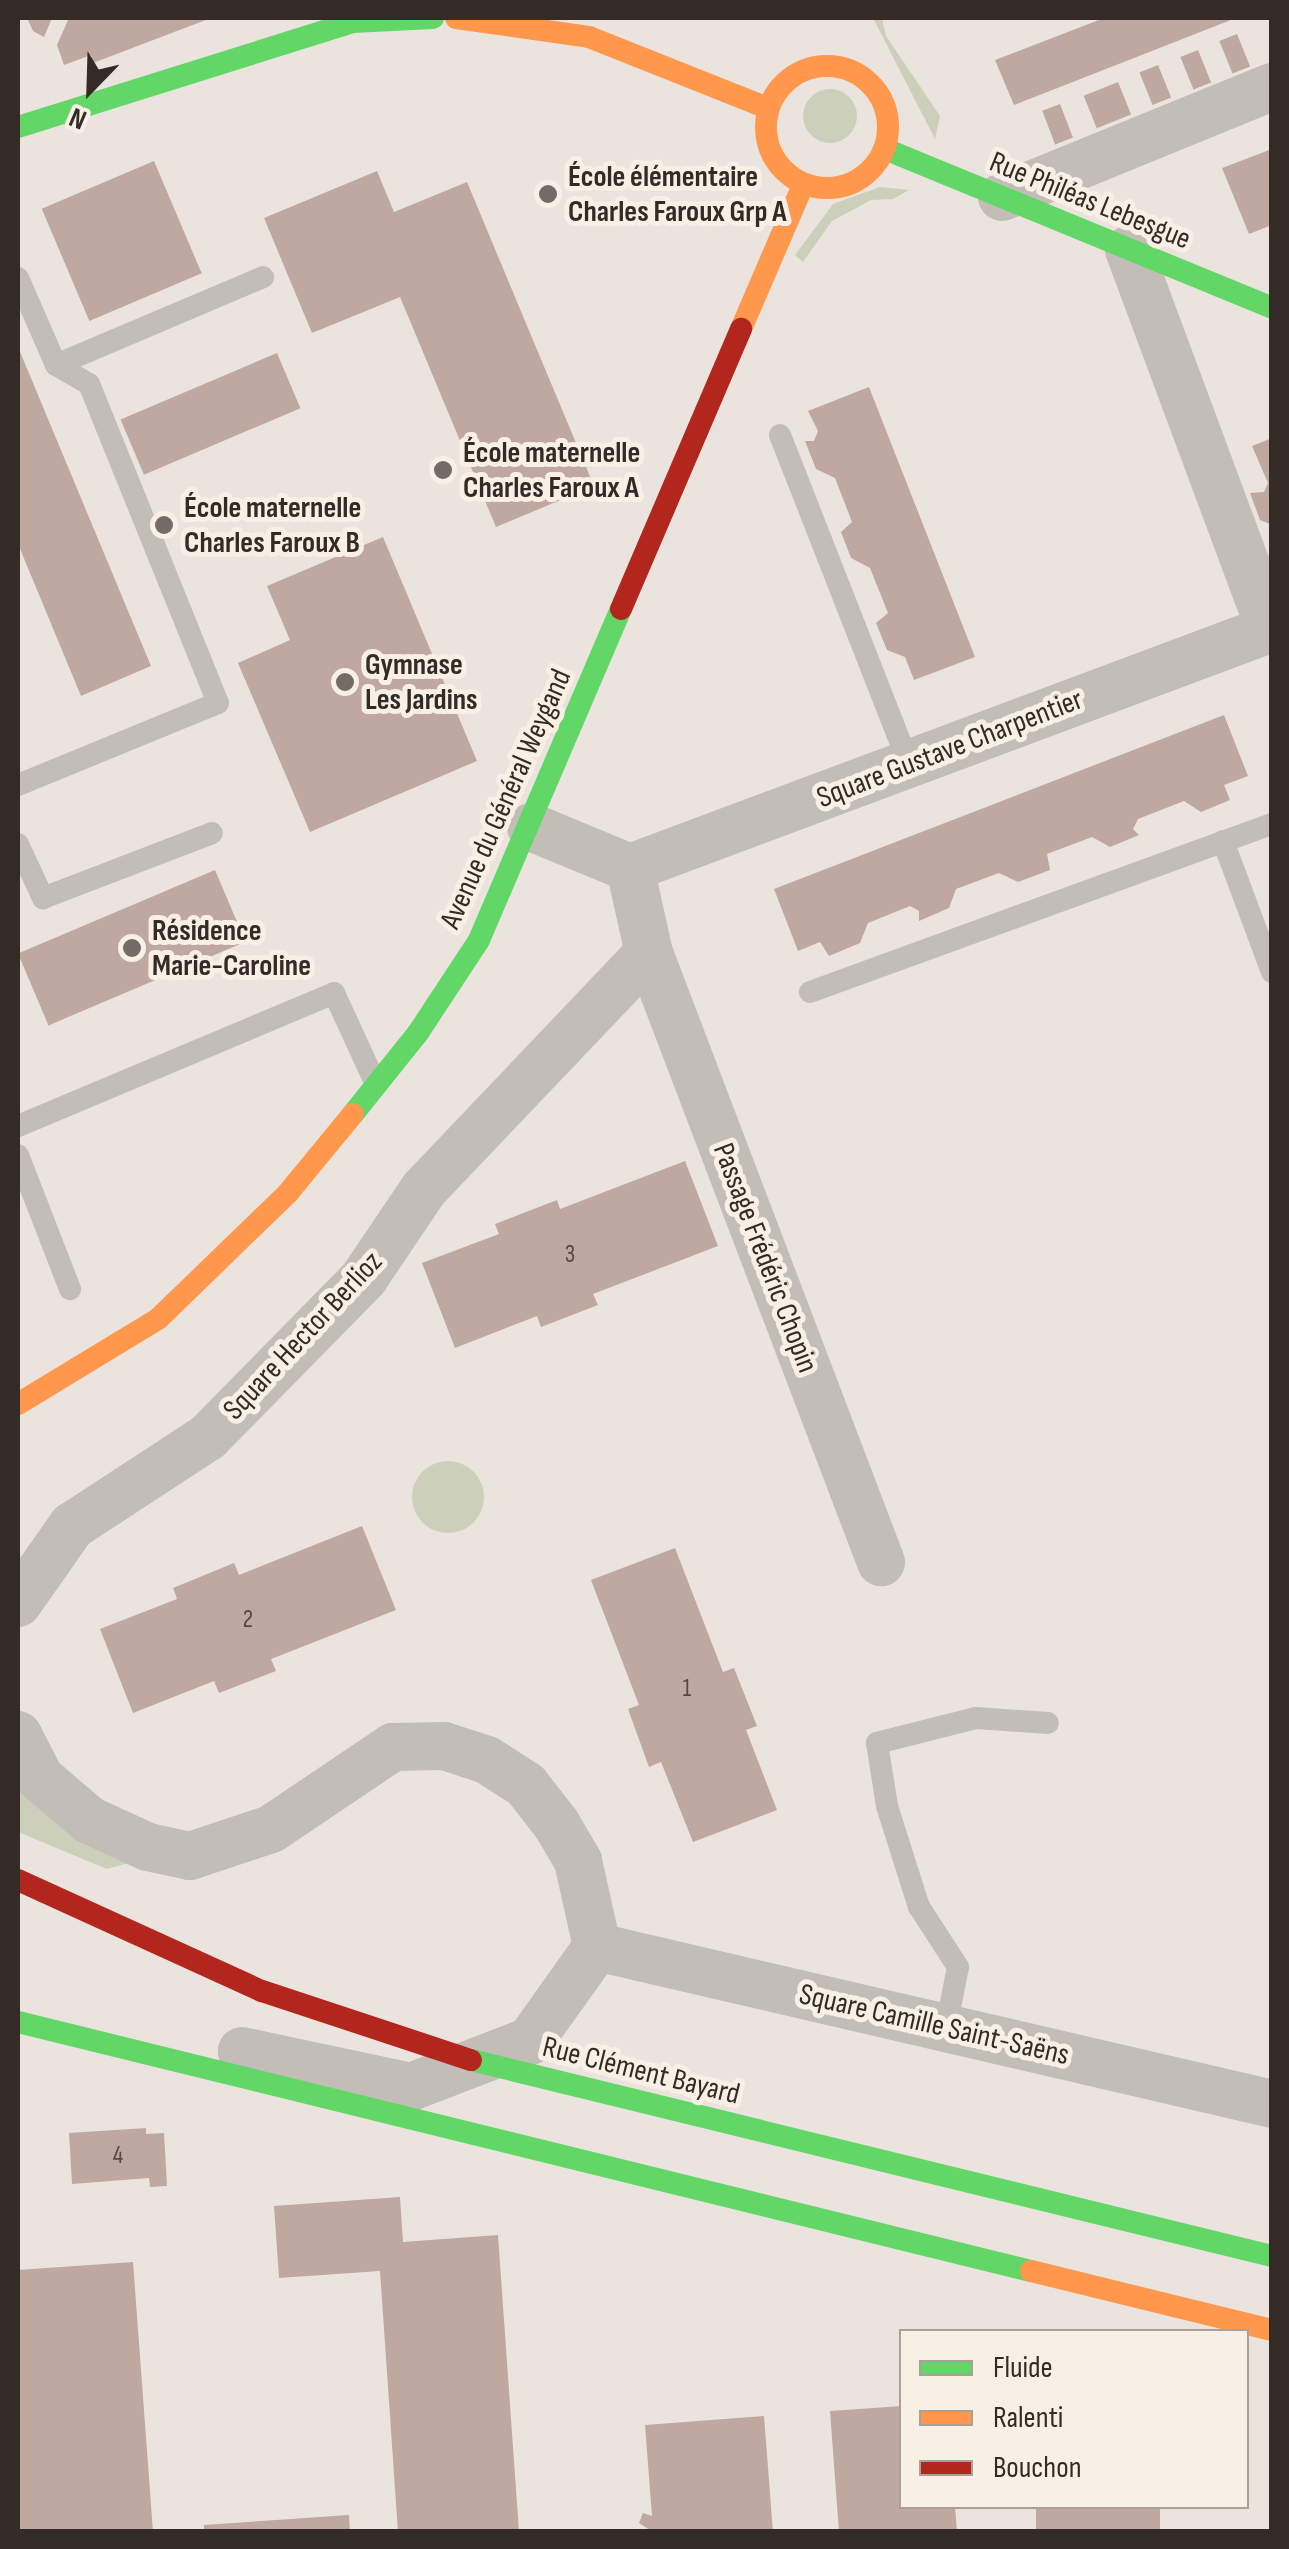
<!DOCTYPE html>
<meta charset="utf-8">
<style>
body{margin:0}
#map{position:relative;width:1289px;height:2549px;overflow:hidden;background:#ebe4de;font-family:"Sofia Sans Condensed",sans-serif}
div>[style]{position:absolute}
[style*='--x']{left:calc(var(--x)*1px);top:calc(var(--y)*1px);width:calc(var(--w)*1px);rotate:calc(var(--a)*1deg)}
.green>*{inset:0;background:#cccfb9}
.round{border-radius:50%}
.building>*{inset:0;background:#bea8a0;transform-origin:0 0}
.lane>*{height:22px;margin:-11px;padding:0 11px;transform-origin:11px;border-radius:11px;background:#c3bdb8}
.street>*{height:48px;margin:-24px;padding:0 24px;transform-origin:24px;border-radius:24px;background:#c3bdb8}
.fast>*{height:22px;margin:-11px;padding:0 11px;transform-origin:11px;border-radius:11px;background:#63d668}
.slow>*{height:22px;margin:-11px;padding:0 11px;transform-origin:11px;border-radius:11px;background:#ff974d}
.slow>.ring{margin:-11px;padding:0;box-sizing:content-box;background:none;border:22px solid #ff974d;border-radius:50%}
.jam>*{height:22px;margin:-11px;padding:0 11px;transform-origin:11px;border-radius:11px;background:#b3261e}
.dots>*{width:28px;height:28px;translate:-50% -50%;box-sizing:border-box;border:5px solid #f8efe5;border-radius:50%}
span{translate:-50% -50%;white-space:nowrap;text-align:center;line-height:1.15;-webkit-text-stroke:10px #f8efe5;paint-order:stroke}
.number-label{font-size:25px;color:#564a44}
.number-label span{-webkit-text-stroke-width:0}
.poi-label{font-size:30px;color:#342a26;font-weight:700}
.left{translate:0 -50%;text-align:left}
.street-label{font-size:30px;color:#342a26}
.frame{position:absolute;inset:0;border:20px solid #342a26;pointer-events:none}
.legend{position:absolute;left:899px;top:2329px;width:350px;height:180px;box-sizing:border-box;background:#f8efe5;border:2px solid #aaa099;margin:0;padding:12px 18px;list-style:none;font-size:30px;color:#342a26}
.legend li{display:flex;align-items:center;gap:20px;height:50px}
.legend b{width:50px;border:2px solid #aaa099}
.north{position:absolute;left:40px;top:40px;width:100px;height:100px;-webkit-text-stroke:8px #f8efe5;paint-order:stroke;rotate:203deg;font-size:28px;font-weight:700;line-height:40px;text-align:center;color:#342a26}
.north::after{content:'';display:block;margin:auto;width:35px;height:45px;background:#342a26;clip-path:polygon(50% 0,100% 100%,50% 72%,0 100%)}
</style>
<div id="map">
<div class="green">
<i style="clip-path:polygon(873px 18px,882px 18px,886px 36px,940px 116px,935px 139px)"></i>
<i class="round" style="left:803px;top:89px;width:54px;height:54px"></i>
<i style="clip-path:polygon(880px 187px,909px 190px,893px 199px,871px 200px,832px 221px,803px 262px,795px 255px,833px 204px)"></i>
<i class="round" style="left:412px;top:1461px;width:72px;height:72px"></i>
<i style="clip-path:polygon(18px 1778px,150px 1857px,107px 1869px,18px 1832px)"></i>
</div>
<div class="building">
<i style="clip-path:polygon(27px 18px,52px 18px,44px 37px,33px 31px)"></i>
<i style="clip-path:polygon(69px 18px,211px 18px,93px 63px,91px 55px,64px 65px,57px 45px)"></i>
<i style="clip-path:polygon(1104px 18px,1236px 18px,1014px 105px,995px 60px)"></i>
<i style="left:1237px;top:34px;width:35px;height:19px;rotate:68deg"></i>
<i style="left:1198px;top:50px;width:35px;height:19px;rotate:68deg"></i>
<i style="left:1158px;top:65px;width:35px;height:20px;rotate:68deg"></i>
<i style="left:1118px;top:82px;width:35px;height:37px;rotate:68deg"></i>
<i style="left:1060px;top:104px;width:36px;height:19px;rotate:69deg"></i>
<i style="clip-path:polygon(1272px 149px,1272px 225px,1249px 234px,1222px 168px)"></i>
<i style="left:154px;top:161px;width:122px;height:122px;rotate:67deg"></i>
<i style="clip-path:polygon(377px 171px,394px 212px,467px 182px,594px 486px,496px 527px,400px 297px,312px 333px,264px 218px)"></i>
<i style="clip-path:polygon(18px 347px,151px 666px,81px 696px,18px 544px)"></i>
<i style="left:277px;top:353px;width:60px;height:170px;rotate:67deg"></i>
<i style="clip-path:polygon(869px 387px,975px 657px,914px 680px,905px 657px,887px 650px,876px 623px,888px 613px,870px 568px,851px 558px,841px 532px,852px 522px,835px 478px,816px 469px,805px 441px,814px 441px,818px 431px,808px 411px)"></i>
<i style="clip-path:polygon(1272px 438px,1272px 525px,1260px 520px,1250px 493px,1264px 492px,1268px 483px,1252px 446px)"></i>
<i style="clip-path:polygon(383px 537px,477px 761px,310px 832px,238px 663px,290px 640px,267px 586px)"></i>
<i style="clip-path:polygon(1224px 715px,1248px 776px,1224px 785px,1230px 800px,1201px 812px,1184px 801px,1138px 819px,1133px 829px,1139px 835px,1110px 847px,1092px 837px,1047px 854px,1050px 870px,1018px 882px,999px 873px,956px 889px,949px 908px,919px 921px,919px 911px,910px 906px,868px 923px,860px 943px,829px 956px,820px 942px,798px 951px,774px 889px)"></i>
<i style="left:215px;top:870px;width:78px;height:214px;rotate:67deg"></i>
<i style="clip-path:polygon(685px 1161px,718px 1246px,593px 1294px,598px 1305px,541px 1327px,537px 1316px,455px 1348px,422px 1263px,499px 1234px,495px 1224px,557px 1200px,560px 1209px)"></i>
<i style="clip-path:polygon(362px 1526px,396px 1610px,271px 1659px,276px 1671px,219px 1693px,214px 1681px,133px 1713px,100px 1629px,177px 1599px,173px 1588px,234px 1563px,239px 1575px)"></i>
<i style="clip-path:polygon(675px 1548px,723px 1672px,734px 1668px,757px 1726px,746px 1730px,777px 1810px,693px 1842px,661px 1762px,649px 1767px,628px 1709px,639px 1705px,591px 1580px)"></i>
<i style="clip-path:polygon(146px 2128px,146px 2134px,164px 2133px,167px 2186px,150px 2187px,149px 2178px,72px 2184px,69px 2133px)"></i>
<i style="clip-path:polygon(400px 2197px,403px 2242px,498px 2235px,519px 2532px,398px 2532px,380px 2271px,279px 2278px,274px 2206px)"></i>
<i style="clip-path:polygon(133px 2262px,153px 2532px,20px 2532px,18px 2270px)"></i>
<i style="clip-path:polygon(902px 2406px,902px 2506px,955px 2506px,957px 2532px,839px 2532px,830px 2411px)"></i>
<i style="clip-path:polygon(764px 2416px,773px 2532px,653px 2532px,639px 2523px,643px 2513px,652px 2516px,645px 2425px)"></i>
<i style="left:1036px;top:2506px;width:124px;height:26px"></i>
<i style="clip-path:polygon(349px 2515px,350px 2532px,204px 2532px,204px 2525px)"></i>
</div>
<div class="lane">
<i style="--x:18;--y:278;--w:95;--a:66.4"></i>
<i style="--x:56;--y:365;--w:225;--a:-23"></i>
<i style="--x:780;--y:435;--w:353;--a:68.6"></i>
<i style="--x:18;--y:785;--w:216;--a:-22.3"></i>
<i style="--x:218;--y:703;--w:344;--a:-112"></i>
<i style="--x:89;--y:384;--w:38;--a:-150"></i>
<i style="--x:1223;--y:841;--w:140;--a:69.5"></i>
<i style="--x:18;--y:844;--w:60;--a:65.2"></i>
<i style="--x:43;--y:898;--w:181;--a:-21"></i>
<i style="--x:810;--y:992;--w:492;--a:-20"></i>
<i style="--x:18;--y:1126;--w:343;--a:-22.8"></i>
<i style="--x:334;--y:993;--w:98;--a:65.3"></i>
<i style="--x:18;--y:1155;--w:144;--a:68.8"></i>
<i style="--x:946;--y:2028;--w:62;--a:-78.9"></i>
<i style="--x:958;--y:1967;--w:72;--a:-123"></i>
<i style="--x:919;--y:1907;--w:106;--a:-107.6"></i>
<i style="--x:887;--y:1806;--w:64;--a:-99"></i>
<i style="--x:877;--y:1743;--w:102;--a:-14.2"></i>
<i style="--x:976;--y:1718;--w:72;--a:4"></i>
</div>
<div class="street">
<i style="--x:1002;--y:197;--w:292;--a:-22.2"></i>
<i style="--x:531;--y:827;--w:107;--a:22.5"></i>
<i style="--x:630;--y:868;--w:87;--a:77.4"></i>
<i style="--x:649;--y:953;--w:652;--a:69.15"></i>
<i style="--x:630;--y:868;--w:683;--a:-20.48"></i>
<i style="--x:1270;--y:629;--w:405;--a:-110.4"></i>
<i style="--x:18;--y:1603;--w:94;--a:-55"></i>
<i style="--x:72;--y:1526;--w:163;--a:-33.2"></i>
<i style="--x:208;--y:1437;--w:223;--a:-45.5"></i>
<i style="--x:364;--y:1278;--w:107;--a:-56"></i>
<i style="--x:424;--y:1189;--w:326;--a:-46.4"></i>
<i style="--x:18;--y:1735;--w:48;--a:62.9"></i>
<i style="--x:40;--y:1778;--w:65;--a:40.6"></i>
<i style="--x:89;--y:1820;--w:65;--a:24.6"></i>
<i style="--x:148;--y:1847;--w:43;--a:12.1"></i>
<i style="--x:190;--y:1856;--w:85;--a:-18.4"></i>
<i style="--x:271;--y:1829;--w:147;--a:-33.9"></i>
<i style="--x:393;--y:1747;--w:51;--a:-1.1"></i>
<i style="--x:444;--y:1746;--w:45;--a:18"></i>
<i style="--x:487;--y:1760;--w:46;--a:32.7"></i>
<i style="--x:526;--y:1785;--w:51;--a:52.2"></i>
<i style="--x:557;--y:1825;--w:42;--a:59.7"></i>
<i style="--x:578;--y:1861;--w:88;--a:77.5"></i>
<i style="--x:597;--y:1947;--w:115;--a:125.5"></i>
<i style="--x:530;--y:2041;--w:128;--a:158.9"></i>
<i style="--x:411;--y:2087;--w:173;--a:-168"></i>
<i style="--x:597;--y:1947;--w:693;--a:13.09"></i>
</div>
<div class="fast">
<i style="--x:18;--y:127;--w:351;--a:-17.4"></i>
<i style="--x:353;--y:22;--w:80;--a:-2.9"></i>
<i style="--x:885;--y:149;--w:418;--a:22.3"></i>
<i style="--x:353;--y:1114;--w:104;--a:-51.3"></i>
<i style="--x:418;--y:1033;--w:111;--a:-56.7"></i>
<i style="--x:479;--y:940;--w:360;--a:-66.8"></i>
<i style="--x:18;--y:2022;--w:1043;--a:13.81"></i>
<i style="--x:471;--y:2060;--w:825;--a:13.75"></i>
</div>
<div class="slow">
<i style="--x:456;--y:18;--w:134;--a:8.1"></i>
<i style="--x:589;--y:37;--w:192;--a:21.7"></i>
<i class="ring" style="left:766px;top:66px;width:100px;height:100px"></i>
<i style="--x:741;--y:329;--w:157;--a:-66.7"></i>
<i style="--x:18;--y:1404;--w:164;--a:-31.3"></i>
<i style="--x:158;--y:1319;--w:181;--a:-44.1"></i>
<i style="--x:288;--y:1193;--w:102;--a:-50.6"></i>
<i style="--x:1031;--y:2271;--w:248;--a:13.8"></i>
</div>
<div class="jam">
<i style="--x:621;--y:609;--w:305;--a:-66.8"></i>
<i style="--x:18;--y:1880;--w:268;--a:24.5"></i>
<i style="--x:262;--y:1991;--w:220;--a:18.3"></i>
</div>
<div class="dots">
<i style="left:548px;top:194px;background:#746b66"></i>
<i style="left:443px;top:470px;background:#746b66"></i>
<i style="left:164px;top:525px;background:#746b66"></i>
<i style="left:345px;top:682px;background:#746b66"></i>
<i style="left:132px;top:948px;background:#746b66"></i>
</div>
<div class="number-label">
<span style="left:570px;top:1255px">3</span>
<span style="left:248px;top:1620px">2</span>
<span style="left:687px;top:1689px">1</span>
<span style="left:118px;top:2156px">4</span>
</div>
<div class="poi-label">
<span class="left" style="left:568px;top:194px">École élémentaire<br>Charles Faroux Grp A</span>
<span class="left" style="left:463px;top:470px">École maternelle<br>Charles Faroux A</span>
<span class="left" style="left:184px;top:525px">École maternelle<br>Charles Faroux B</span>
<span class="left" style="left:365px;top:682px">Gymnase<br>Les Jardins</span>
<span class="left" style="left:152px;top:948px">Résidence<br>Marie-Caroline</span>
</div>
<div class="street-label">
<span style="left:1090px;top:201px;rotate:22deg">Rue Philéas Lebesgue</span>
<span style="left:950px;top:749px;rotate:-21deg">Square Gustave Charpentier</span>
<span style="left:506px;top:799px;rotate:-66deg">Avenue du Général Weygand</span>
<span style="left:765px;top:1258px;rotate:69deg">Passage Frédéric Chopin</span>
<span style="left:303px;top:1336px;rotate:-47deg">Square Hector Berlioz</span>
<span style="left:934px;top:2025px;rotate:13deg">Square Camille Saint-Saëns</span>
<span style="left:641px;top:2071px;rotate:14deg">Rue Clément Bayard</span>
</div>
<div class="frame"></div>
<ul class="legend">
<li><b style="height:12px;background:#63d668"></b>Fluide</li>
<li><b style="height:12px;background:#ff974d"></b>Ralenti</li>
<li><b style="height:12px;background:#b3261e"></b>Bouchon</li>
</ul>
<div class="north">N</div>
</div>
